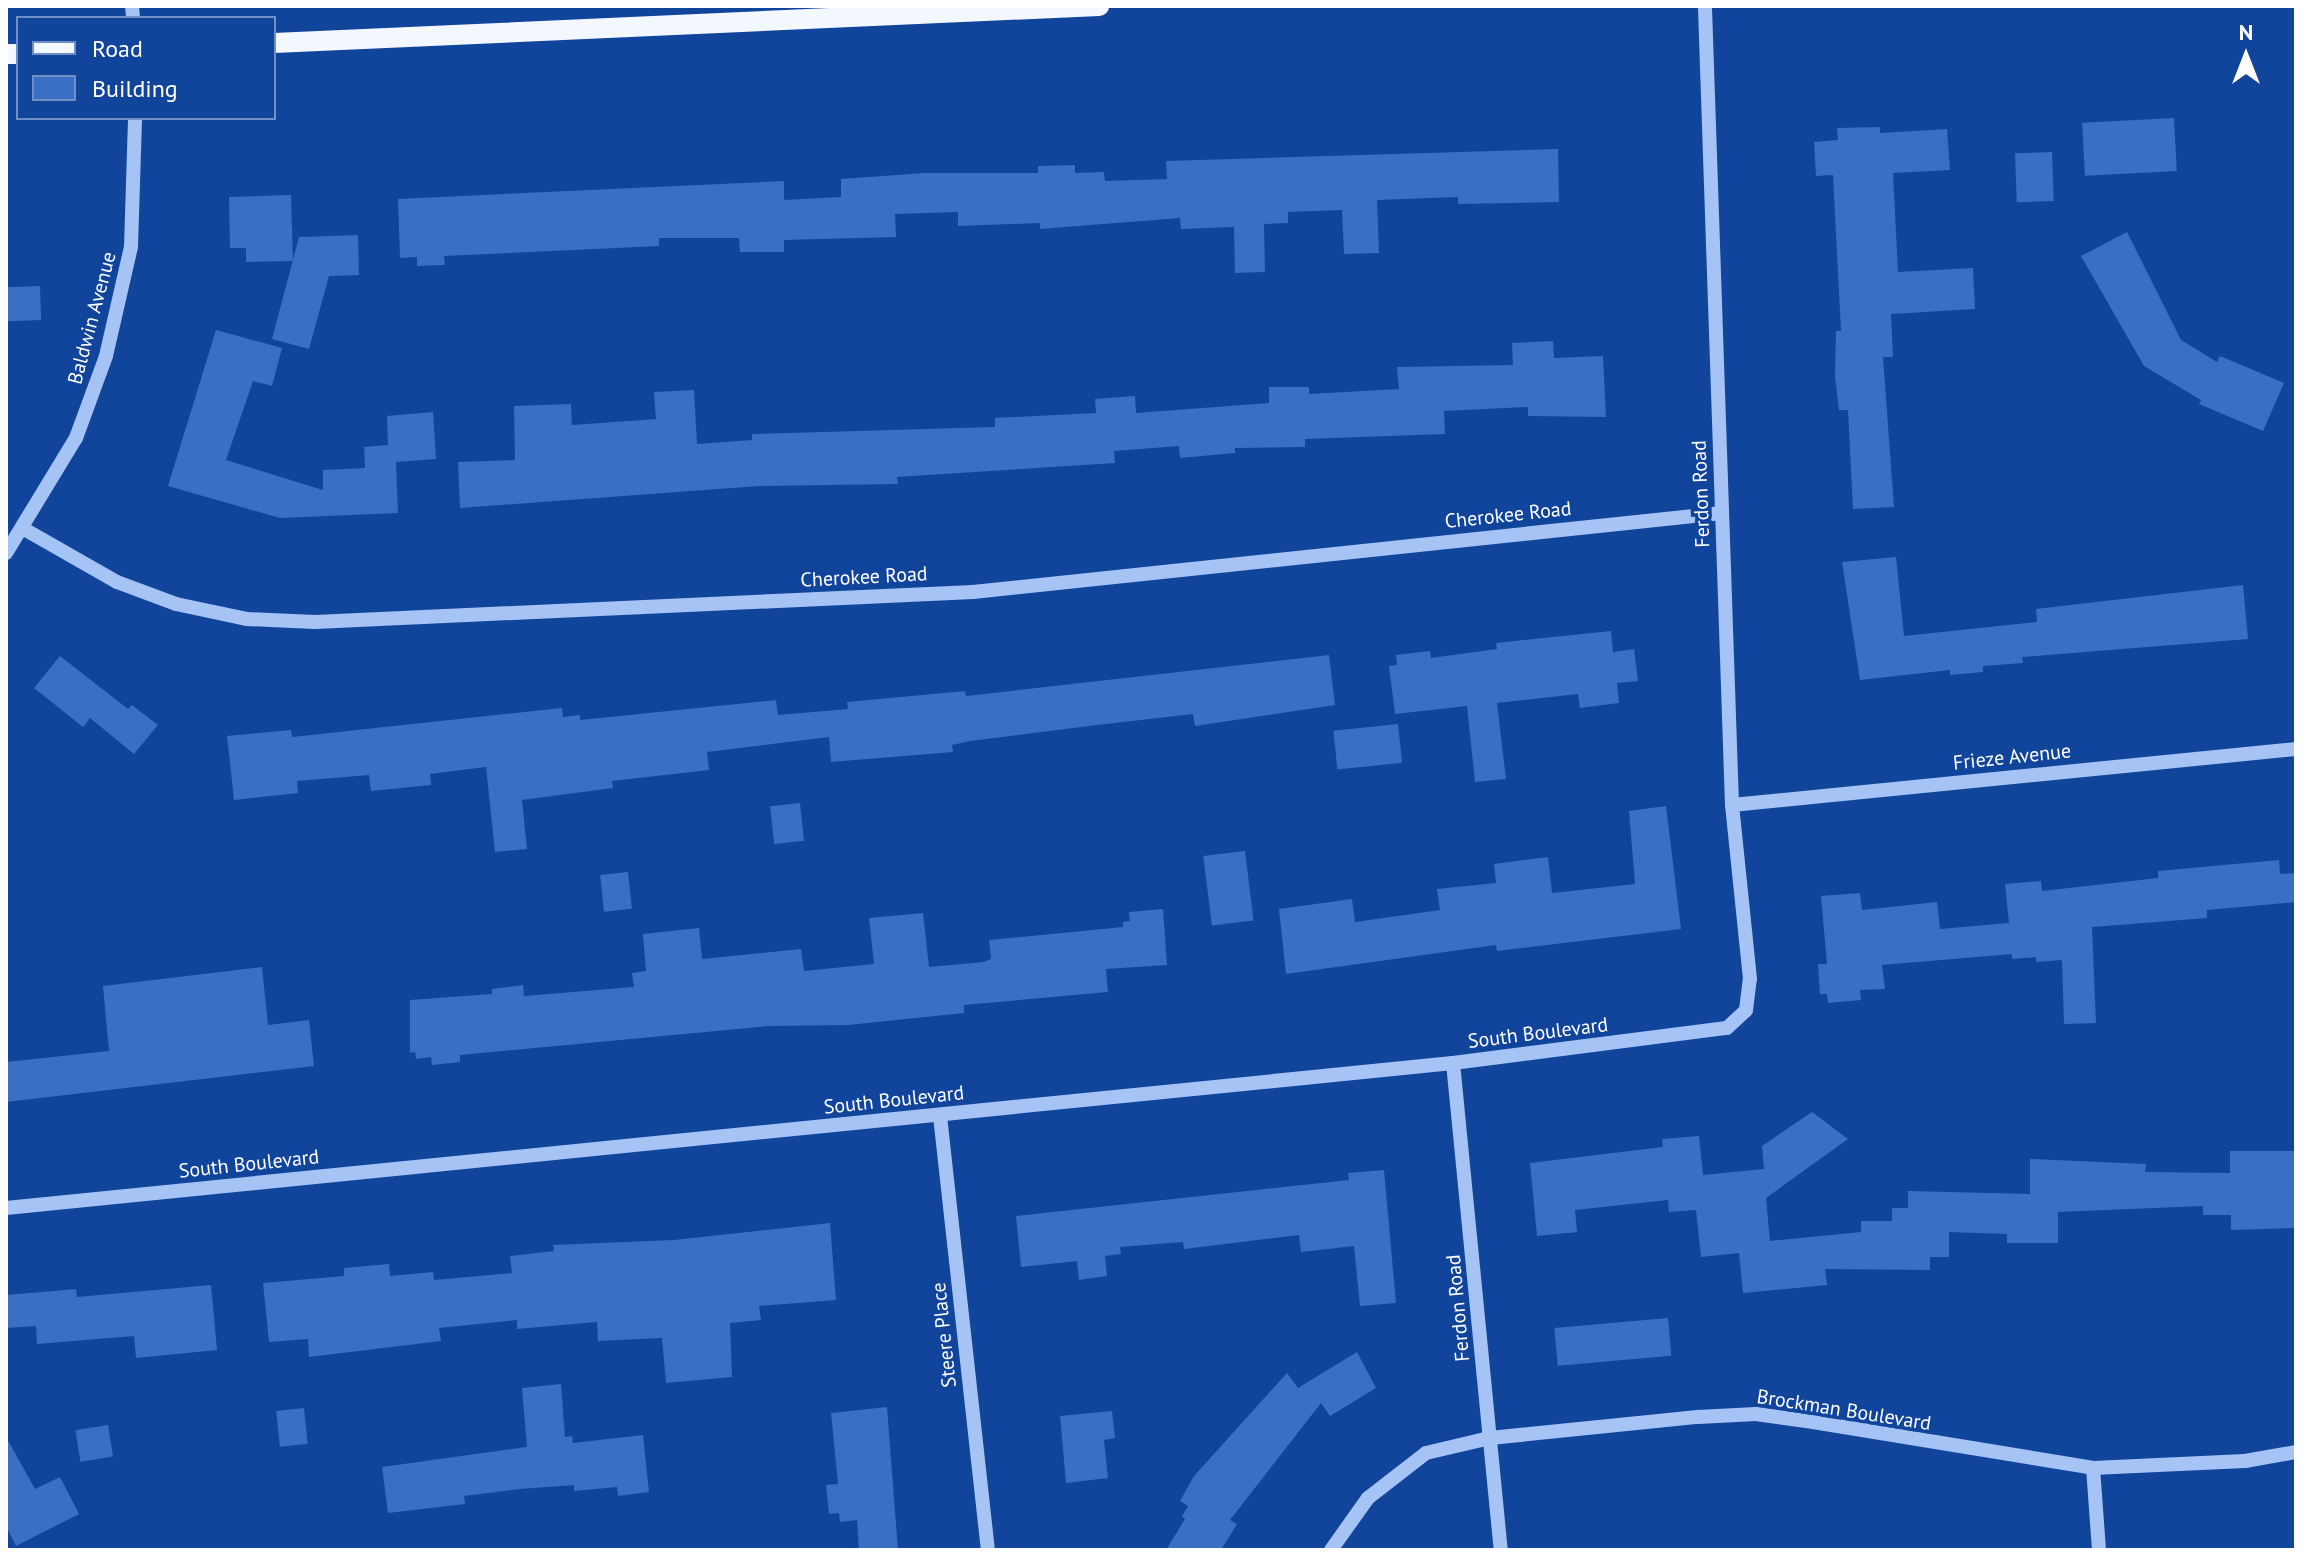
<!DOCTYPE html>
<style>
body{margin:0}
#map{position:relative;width:2302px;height:1556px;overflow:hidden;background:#11459c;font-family:"PT Sans",sans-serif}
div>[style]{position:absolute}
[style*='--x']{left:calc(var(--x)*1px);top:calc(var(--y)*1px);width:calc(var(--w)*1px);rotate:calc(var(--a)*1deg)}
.building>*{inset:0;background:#3a6fc3;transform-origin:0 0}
.minor>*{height:14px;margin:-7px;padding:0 7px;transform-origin:7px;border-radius:7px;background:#a5c4f5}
.major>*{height:20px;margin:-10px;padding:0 10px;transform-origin:10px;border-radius:10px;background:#f3f7ff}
span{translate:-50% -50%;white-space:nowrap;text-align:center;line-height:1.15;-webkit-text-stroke:7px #11459c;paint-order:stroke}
.street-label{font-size:20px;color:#fff}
.frame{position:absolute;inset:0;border:8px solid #fff;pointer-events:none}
.legend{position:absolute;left:16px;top:16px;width:260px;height:104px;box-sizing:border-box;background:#11459c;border:2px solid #708fc4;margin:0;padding:10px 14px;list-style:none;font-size:24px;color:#fff}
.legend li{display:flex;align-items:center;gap:16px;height:40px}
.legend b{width:40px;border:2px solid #708fc4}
.north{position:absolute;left:2206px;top:16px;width:80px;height:80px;-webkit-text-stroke:6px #11459c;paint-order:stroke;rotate:0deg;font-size:22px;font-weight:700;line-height:32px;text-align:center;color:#fff}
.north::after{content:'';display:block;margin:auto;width:28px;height:36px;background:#fff;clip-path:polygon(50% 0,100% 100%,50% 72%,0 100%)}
</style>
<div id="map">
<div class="building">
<i style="left:2174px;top:118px;width:53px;height:92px;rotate:87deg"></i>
<i style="clip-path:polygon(1880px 127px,1880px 133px,1947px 129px,1950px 170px,1893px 173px,1898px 272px,1973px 268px,1975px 309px,1891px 314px,1893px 357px,1883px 357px,1894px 507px,1853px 509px,1848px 410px,1839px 410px,1835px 376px,1836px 331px,1841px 331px,1833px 175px,1816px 176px,1814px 142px,1838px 140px,1837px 128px)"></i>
<i style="clip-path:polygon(1558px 149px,1559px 202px,1458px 204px,1458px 197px,1377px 200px,1379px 253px,1344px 254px,1342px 210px,1288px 212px,1288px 223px,1264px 224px,1265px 272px,1235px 273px,1234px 227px,1181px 229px,1180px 218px,1040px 229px,1040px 223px,958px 226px,958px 212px,895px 214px,896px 237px,784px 240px,784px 252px,740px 252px,739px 238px,659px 238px,659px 246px,444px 256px,445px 265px,417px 266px,417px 257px,400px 258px,398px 199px,784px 181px,784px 200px,841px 197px,841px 179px,924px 173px,1038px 173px,1038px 166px,1075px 165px,1075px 173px,1104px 172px,1105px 181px,1167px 179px,1166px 161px)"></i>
<i style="left:2052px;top:152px;width:49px;height:37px;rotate:88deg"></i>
<i style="clip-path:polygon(291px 195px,293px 261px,246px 262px,246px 248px,230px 248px,229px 197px)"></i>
<i style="clip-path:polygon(2127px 232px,2181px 340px,2217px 362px,2220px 356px,2284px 383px,2263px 431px,2199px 404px,2201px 400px,2144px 366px,2081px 256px)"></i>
<i style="clip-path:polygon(358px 235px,359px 275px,329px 276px,309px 349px,272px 339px,299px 237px)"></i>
<i style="left:40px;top:286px;width:34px;height:34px;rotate:88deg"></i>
<i style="clip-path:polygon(216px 330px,282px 348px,272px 386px,253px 381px,226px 460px,323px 490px,323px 470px,365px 468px,364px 447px,388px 445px,387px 416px,433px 412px,436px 459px,396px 462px,398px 513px,280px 518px,168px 486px)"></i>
<i style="clip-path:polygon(1553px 341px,1554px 358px,1603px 356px,1606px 417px,1528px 416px,1528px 407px,1444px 411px,1445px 434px,1305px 439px,1305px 447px,1235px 448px,1235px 453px,1180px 458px,1179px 446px,1114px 451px,1115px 463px,897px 477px,898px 484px,759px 486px,460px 508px,458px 462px,515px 460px,514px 406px,571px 404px,572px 425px,656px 419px,654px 392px,694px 390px,697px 444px,752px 440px,752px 434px,995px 427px,995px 418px,1096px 413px,1095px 399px,1135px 396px,1136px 413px,1269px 403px,1269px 387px,1309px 387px,1309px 394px,1399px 389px,1397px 367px,1513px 365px,1512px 343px)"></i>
<i style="clip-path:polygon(1896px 557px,1904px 636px,2037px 622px,2036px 609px,2243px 585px,2248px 639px,2022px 657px,2023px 663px,1983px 666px,1983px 672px,1950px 675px,1950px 670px,1860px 680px,1842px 562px)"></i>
<i style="clip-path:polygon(1611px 631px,1613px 652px,1634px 649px,1638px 681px,1617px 683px,1619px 703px,1580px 708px,1578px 694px,1497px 703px,1506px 779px,1475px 782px,1467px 706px,1395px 714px,1389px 666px,1397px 665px,1396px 655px,1430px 651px,1431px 658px,1497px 649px,1496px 643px)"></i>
<i style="clip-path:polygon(1329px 655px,1335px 705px,1195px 726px,1193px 714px,1097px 725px,970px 741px,952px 745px,953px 752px,831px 762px,829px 737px,707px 752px,709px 770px,612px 781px,613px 788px,522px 800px,527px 849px,495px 852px,486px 767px,430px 774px,431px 785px,371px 791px,369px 775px,297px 781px,298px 793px,234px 800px,227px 736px,291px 730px,292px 737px,562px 708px,563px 717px,580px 715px,580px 720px,776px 700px,778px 715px,848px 709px,847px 702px,965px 691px,966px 696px)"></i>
<i style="clip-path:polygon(60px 656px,128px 709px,132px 705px,158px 725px,134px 754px,90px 718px,83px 727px,34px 688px)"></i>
<i style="left:1398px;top:724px;width:39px;height:65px;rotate:84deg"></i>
<i style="left:800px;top:803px;width:38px;height:30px;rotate:84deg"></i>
<i style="clip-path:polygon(1666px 806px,1681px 929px,1497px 951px,1496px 945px,1286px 974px,1279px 909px,1352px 899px,1355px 922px,1440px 910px,1437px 889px,1496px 883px,1494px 864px,1548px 857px,1552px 893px,1635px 884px,1629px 811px)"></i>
<i style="left:1245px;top:851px;width:70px;height:42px;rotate:83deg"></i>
<i style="clip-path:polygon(2279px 860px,2280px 874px,2296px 873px,2296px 902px,2207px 910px,2207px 918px,2092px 927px,2096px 1023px,2064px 1024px,2062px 960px,2036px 962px,2036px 957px,2012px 959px,2012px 954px,1882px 965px,1885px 989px,1860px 990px,1861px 1000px,1828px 1003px,1827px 994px,1820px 994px,1818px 964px,1827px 964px,1821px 896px,1860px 893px,1862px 910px,1937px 902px,1940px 929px,2009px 923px,2005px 884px,2041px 881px,2042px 891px,2158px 878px,2158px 871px)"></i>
<i style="left:628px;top:872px;width:37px;height:28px;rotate:84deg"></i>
<i style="clip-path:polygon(1163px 909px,1167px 965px,1106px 969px,1108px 992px,964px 1005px,964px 1013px,848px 1025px,768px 1026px,460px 1055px,460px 1062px,432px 1065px,431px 1057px,416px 1059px,415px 1052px,410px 1053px,410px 1000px,492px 994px,492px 989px,523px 985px,524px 996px,634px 987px,632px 973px,646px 971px,643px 934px,699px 928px,702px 959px,801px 949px,804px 971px,874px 964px,869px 918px,923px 913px,929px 967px,983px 962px,991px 959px,989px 940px,1123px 927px,1123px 922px,1130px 921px,1129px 912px)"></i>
<i style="clip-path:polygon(262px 967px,268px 1025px,309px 1020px,314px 1066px,6px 1102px,6px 1062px,109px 1051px,103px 986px)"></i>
<i style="clip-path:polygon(1812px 1112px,1848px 1139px,1766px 1198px,1770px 1241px,1861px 1232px,1861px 1221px,1892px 1221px,1892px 1208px,1908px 1208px,1908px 1191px,2030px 1194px,2030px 1159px,2146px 1164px,2145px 1172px,2230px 1173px,2230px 1151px,2296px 1151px,2296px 1228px,2231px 1230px,2231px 1215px,2203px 1215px,2203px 1206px,2058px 1212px,2058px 1243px,2007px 1243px,2007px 1234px,1949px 1232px,1949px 1257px,1930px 1257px,1930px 1270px,1825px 1269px,1827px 1285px,1743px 1293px,1739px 1253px,1701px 1257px,1696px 1210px,1669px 1212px,1668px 1200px,1575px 1210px,1577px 1232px,1537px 1236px,1530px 1163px,1663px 1147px,1662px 1139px,1699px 1136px,1703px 1175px,1764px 1169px,1762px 1146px)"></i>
<i style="clip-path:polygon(1384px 1170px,1396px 1303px,1360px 1306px,1354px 1246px,1301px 1252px,1299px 1235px,1184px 1249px,1183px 1242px,1120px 1247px,1121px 1254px,1105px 1256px,1107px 1276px,1079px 1280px,1077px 1261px,1021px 1267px,1016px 1216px,1349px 1180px,1348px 1173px)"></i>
<i style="clip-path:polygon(830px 1223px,836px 1300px,759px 1306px,761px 1320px,730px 1323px,732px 1377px,666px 1383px,662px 1338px,598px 1341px,597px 1322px,517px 1329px,517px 1320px,439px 1328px,441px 1341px,309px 1357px,308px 1339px,269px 1342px,263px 1283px,344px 1276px,344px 1268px,389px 1264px,390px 1276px,433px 1272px,434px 1280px,512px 1273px,510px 1256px,554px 1251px,553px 1245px,674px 1240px)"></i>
<i style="clip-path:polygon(211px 1285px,217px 1350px,136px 1358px,134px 1336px,37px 1344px,36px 1326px,6px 1328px,6px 1295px,76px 1289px,77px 1297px)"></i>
<i style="left:1668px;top:1318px;width:38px;height:114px;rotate:85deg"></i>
<i style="clip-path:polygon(1357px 1352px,1376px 1388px,1330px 1416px,1321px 1403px,1230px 1520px,1237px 1524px,1221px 1550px,1166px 1550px,1185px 1519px,1182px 1516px,1188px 1506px,1180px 1501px,1194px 1476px,1287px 1373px,1298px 1388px)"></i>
<i style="clip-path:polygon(561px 1384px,565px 1437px,572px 1436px,573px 1443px,643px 1435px,649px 1492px,618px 1496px,617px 1487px,574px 1491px,574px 1485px,520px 1489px,464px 1496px,465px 1504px,388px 1513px,382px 1467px,527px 1447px,522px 1388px)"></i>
<i style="clip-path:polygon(887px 1407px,898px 1550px,859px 1550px,857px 1520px,840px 1522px,839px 1513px,829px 1514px,826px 1485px,838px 1484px,831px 1413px)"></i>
<i style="left:304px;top:1408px;width:36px;height:28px;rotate:84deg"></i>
<i style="clip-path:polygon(1112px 1411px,1115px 1438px,1104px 1440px,1108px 1478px,1066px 1483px,1060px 1416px)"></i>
<i style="left:108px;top:1425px;width:32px;height:33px;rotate:81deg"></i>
<i style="clip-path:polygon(6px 1437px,35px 1489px,60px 1477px,79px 1514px,16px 1546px,6px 1526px)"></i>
</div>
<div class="minor">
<i style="--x:132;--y:6;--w:12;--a:85"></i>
<i style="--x:24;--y:529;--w:107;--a:29.7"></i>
<i style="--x:117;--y:582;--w:63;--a:20.4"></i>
<i style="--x:176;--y:604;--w:73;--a:11.9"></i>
<i style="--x:247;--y:619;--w:68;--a:2.5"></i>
<i style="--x:315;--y:622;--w:659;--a:-2.61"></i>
<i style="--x:973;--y:592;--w:753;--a:-6.02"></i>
<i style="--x:6;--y:553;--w:135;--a:-58.7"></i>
<i style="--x:76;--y:438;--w:87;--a:-69.9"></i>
<i style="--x:106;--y:356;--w:112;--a:-77.1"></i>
<i style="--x:131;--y:247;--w:129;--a:-88.2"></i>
<i style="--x:1732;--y:805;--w:567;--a:-5.67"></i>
<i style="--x:1453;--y:1063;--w:489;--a:84.4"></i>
<i style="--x:940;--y:1116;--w:437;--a:83.7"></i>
<i style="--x:6;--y:1208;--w:1454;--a:-5.72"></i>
<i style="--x:1453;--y:1063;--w:276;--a:-7.3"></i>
<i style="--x:1727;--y:1028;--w:26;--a:-43"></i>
<i style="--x:1746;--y:1010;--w:31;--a:-83"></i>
<i style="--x:1750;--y:979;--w:175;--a:-95.9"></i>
<i style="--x:1732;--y:805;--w:799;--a:-91.94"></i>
<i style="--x:2093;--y:1468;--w:82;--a:85.8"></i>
<i style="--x:1331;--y:1550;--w:64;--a:-54.6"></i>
<i style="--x:1368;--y:1498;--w:73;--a:-37.8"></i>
<i style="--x:1426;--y:1453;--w:66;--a:-13.2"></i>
<i style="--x:1490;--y:1438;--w:209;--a:-5.8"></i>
<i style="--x:1698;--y:1417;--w:58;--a:-3"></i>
<i style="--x:1756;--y:1414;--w:58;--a:8"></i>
<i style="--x:1813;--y:1422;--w:284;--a:9.3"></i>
<i style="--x:2093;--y:1468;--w:152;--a:-2.6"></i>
<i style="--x:2245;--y:1461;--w:52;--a:-10"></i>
</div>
<div class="major">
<i style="--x:274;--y:43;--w:826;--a:-2.57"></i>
<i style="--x:6;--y:54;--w:12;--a:0"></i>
</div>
<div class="street-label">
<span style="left:92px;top:318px;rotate:-75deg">Baldwin Avenue</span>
<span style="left:1701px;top:494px;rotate:-92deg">Ferdon Road</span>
<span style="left:1508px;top:515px;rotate:-6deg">Cherokee Road</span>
<span style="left:864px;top:577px;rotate:-3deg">Cherokee Road</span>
<span style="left:2012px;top:757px;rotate:-6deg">Frieze Avenue</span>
<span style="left:1538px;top:1033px;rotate:-7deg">South Boulevard</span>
<span style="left:894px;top:1100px;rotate:-6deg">South Boulevard</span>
<span style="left:249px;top:1164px;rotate:-6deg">South Boulevard</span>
<span style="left:1458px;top:1308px;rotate:-95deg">Ferdon Road</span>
<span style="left:944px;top:1335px;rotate:-96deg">Steere Place</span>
<span style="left:1844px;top:1410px;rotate:9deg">Brockman Boulevard</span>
</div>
<div class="frame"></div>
<ul class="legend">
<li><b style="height:10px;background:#f3f7ff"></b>Road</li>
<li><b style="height:22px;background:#3a6fc3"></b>Building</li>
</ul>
<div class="north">N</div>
</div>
